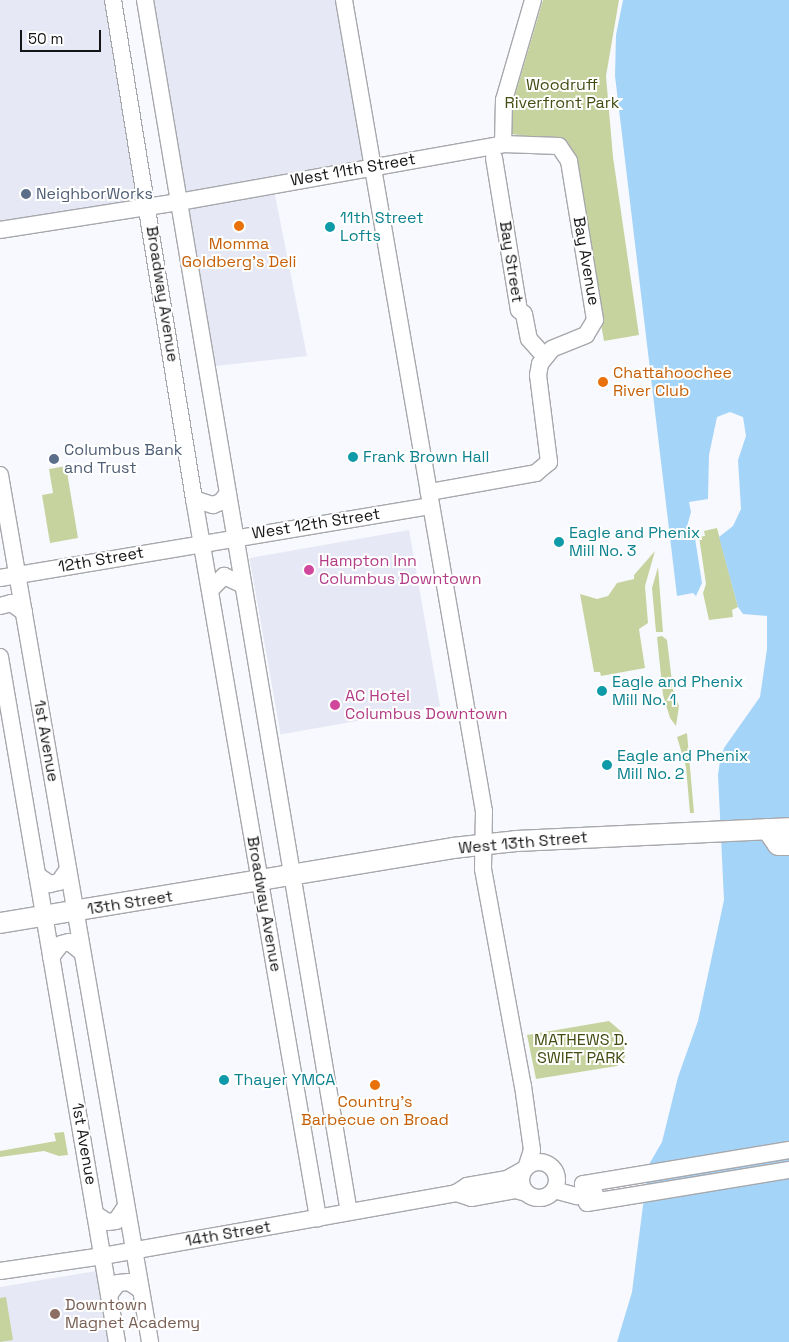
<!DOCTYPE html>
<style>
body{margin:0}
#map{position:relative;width:789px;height:1342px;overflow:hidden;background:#f8f9fe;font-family:"Space Grotesk",sans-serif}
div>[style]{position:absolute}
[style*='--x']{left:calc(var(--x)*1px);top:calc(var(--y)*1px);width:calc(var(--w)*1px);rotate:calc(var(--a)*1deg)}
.built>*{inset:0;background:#e6e9f5;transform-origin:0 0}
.green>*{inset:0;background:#c7d39e}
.water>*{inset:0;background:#a5d4f9}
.roads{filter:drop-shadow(1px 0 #a7a8ac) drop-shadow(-1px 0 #a7a8ac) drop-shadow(0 1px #a7a8ac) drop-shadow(0 -1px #a7a8ac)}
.minor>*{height:16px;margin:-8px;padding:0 8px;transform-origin:8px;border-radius:8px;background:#fff}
.minor>.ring{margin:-8px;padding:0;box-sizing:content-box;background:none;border:16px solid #fff;border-radius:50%}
.major>*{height:20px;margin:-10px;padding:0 10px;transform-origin:10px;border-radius:10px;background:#fff}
.dots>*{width:14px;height:14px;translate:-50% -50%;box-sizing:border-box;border:2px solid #fff;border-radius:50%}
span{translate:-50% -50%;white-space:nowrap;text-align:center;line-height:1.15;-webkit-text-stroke:4px #fff;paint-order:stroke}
.park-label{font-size:16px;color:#434c12}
.street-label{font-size:16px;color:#151517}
.service-label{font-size:16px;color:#4e5e75}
.left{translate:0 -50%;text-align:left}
.culture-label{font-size:16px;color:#0d838f}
.food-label{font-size:16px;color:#c56008}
.hotel-label{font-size:16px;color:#b23c85}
.education-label{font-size:16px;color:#785e54}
.scale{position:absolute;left:20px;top:30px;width:81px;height:22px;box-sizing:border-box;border:2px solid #151517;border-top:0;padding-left:6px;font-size:15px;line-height:18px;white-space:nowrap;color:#151517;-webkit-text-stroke:4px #fff;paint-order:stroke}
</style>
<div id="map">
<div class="built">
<i style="clip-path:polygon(0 0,113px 0,148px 207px,0 230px)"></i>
<i style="clip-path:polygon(145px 0,343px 0,373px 167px,273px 185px,307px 356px,207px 367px)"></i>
<i style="left:409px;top:530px;width:179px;height:162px;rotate:80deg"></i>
<i style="clip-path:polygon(102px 1270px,114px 1342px,0 1342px,0 1287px)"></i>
</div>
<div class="green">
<i style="clip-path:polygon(543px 0,619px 0,606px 76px,613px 157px,639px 335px,604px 341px,568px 142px,504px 133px)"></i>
<i style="clip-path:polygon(66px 466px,78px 538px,50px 543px,42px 495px,53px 493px,49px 469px)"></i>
<i style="clip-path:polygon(717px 528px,738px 607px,732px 610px,733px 617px,709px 620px,703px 593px,706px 584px,699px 537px,705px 536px,704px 531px)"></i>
<i style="clip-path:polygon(655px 551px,645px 586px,648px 623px,639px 629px,645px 668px,601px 676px,600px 672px,594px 672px,580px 594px,597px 599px,608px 596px,617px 583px,634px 579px,634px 575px)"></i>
<i style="clip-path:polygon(658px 567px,663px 632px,656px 632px,652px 588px)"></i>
<i style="clip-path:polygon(662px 636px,667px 640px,673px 690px,679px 706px,676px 726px,670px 718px,663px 695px,657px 637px)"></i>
<i style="clip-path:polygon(687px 733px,694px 813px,690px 813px,686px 767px,677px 737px)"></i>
<i style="clip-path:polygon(609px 1021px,623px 1033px,625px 1057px,617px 1066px,536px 1079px,527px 1035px)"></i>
<i style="clip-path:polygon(64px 1132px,68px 1155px,59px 1156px,44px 1151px,0 1157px,0 1151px,56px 1141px,54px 1133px)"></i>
<i style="clip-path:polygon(6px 1297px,13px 1340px,0 1342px,0 1298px)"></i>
</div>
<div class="water">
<i style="clip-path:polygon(623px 0,789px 0,789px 1342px,617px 1342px,632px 1292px,648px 1166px,662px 1142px,678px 1077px,698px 1021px,724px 900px,718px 775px,720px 761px,724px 748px,760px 697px,767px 649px,767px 616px,743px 614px,738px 607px,719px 537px,733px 526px,741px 509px,738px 460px,746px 436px,743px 417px,730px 412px,717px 417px,709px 455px,708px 499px,689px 502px,691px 512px,686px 530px,687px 539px,695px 538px,702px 583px,696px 596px,693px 593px,677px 596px,615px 76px,616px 35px)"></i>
</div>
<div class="roads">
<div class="minor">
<i style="--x:113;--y:0;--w:506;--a:80.78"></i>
<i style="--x:194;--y:499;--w:730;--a:80.21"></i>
<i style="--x:145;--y:0;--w:1229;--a:80.45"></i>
<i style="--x:344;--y:0;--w:823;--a:80.21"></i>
<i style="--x:484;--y:811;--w:58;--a:91"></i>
<i style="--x:483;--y:869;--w:221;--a:79.6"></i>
<i style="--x:523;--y:1086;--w:65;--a:82"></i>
<i style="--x:532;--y:1150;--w:16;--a:108"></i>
<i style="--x:503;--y:144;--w:44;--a:-88.7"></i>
<i style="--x:504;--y:100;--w:104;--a:-73.8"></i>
<i style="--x:494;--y:158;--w:154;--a:80.7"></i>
<i style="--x:519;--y:310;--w:6;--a:39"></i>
<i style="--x:524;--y:314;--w:25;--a:79"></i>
<i style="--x:529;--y:339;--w:24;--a:48"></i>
<i style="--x:0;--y:230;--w:181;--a:-8.9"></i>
<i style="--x:179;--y:202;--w:329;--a:-10.1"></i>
<i style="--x:503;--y:144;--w:56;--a:2"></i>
<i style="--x:559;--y:146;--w:18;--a:56"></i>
<i style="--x:569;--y:161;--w:161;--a:80.7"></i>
<i style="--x:595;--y:320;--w:17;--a:121"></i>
<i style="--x:586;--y:335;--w:37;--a:158"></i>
<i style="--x:552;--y:349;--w:19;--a:129"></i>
<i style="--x:540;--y:364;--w:11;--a:100"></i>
<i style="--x:538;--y:375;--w:88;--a:82.8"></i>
<i style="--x:549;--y:462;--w:17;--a:140"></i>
<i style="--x:536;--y:473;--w:109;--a:169.9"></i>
<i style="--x:0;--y:475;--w:880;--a:80.18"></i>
<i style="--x:194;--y:499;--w:20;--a:18"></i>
<i style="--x:213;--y:505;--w:9;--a:-21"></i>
<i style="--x:221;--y:502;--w:11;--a:-52"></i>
<i style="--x:0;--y:578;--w:437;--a:-9.5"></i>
<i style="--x:210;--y:590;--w:20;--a:-45"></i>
<i style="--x:224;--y:576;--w:21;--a:25"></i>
<i style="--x:0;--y:606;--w:11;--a:-15"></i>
<i style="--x:11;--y:603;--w:16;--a:35"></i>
<i style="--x:0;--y:657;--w:695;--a:80.31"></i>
<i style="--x:37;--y:875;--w:16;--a:35"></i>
<i style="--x:50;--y:884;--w:9;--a:-13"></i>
<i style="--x:59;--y:882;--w:16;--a:-55"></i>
<i style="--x:51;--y:957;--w:16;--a:-52"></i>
<i style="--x:61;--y:944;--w:8;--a:-14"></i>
<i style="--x:69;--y:942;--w:16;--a:38"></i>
<i style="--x:789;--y:1150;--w:209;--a:170.6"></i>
<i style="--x:583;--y:1184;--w:19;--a:78"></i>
<i style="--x:587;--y:1203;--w:205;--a:-9.3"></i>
<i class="ring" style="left:521px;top:1162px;width:20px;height:20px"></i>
<i style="--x:554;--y:1190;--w:24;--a:15"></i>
<i style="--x:577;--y:1196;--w:18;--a:-9"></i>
<i style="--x:456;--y:1193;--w:16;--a:18"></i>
<i style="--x:471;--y:1198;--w:46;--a:-10.1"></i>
<i style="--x:516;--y:1190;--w:10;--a:17"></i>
<i style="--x:95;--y:1214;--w:15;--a:32"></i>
<i style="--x:108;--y:1222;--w:8;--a:-7"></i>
<i style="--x:116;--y:1221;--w:18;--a:-56"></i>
<i style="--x:0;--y:1271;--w:104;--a:-8.3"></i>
<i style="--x:103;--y:1256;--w:359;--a:-10.1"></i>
<i style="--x:456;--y:1193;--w:13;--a:-32"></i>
<i style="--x:467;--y:1186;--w:41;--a:-9.9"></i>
<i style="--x:507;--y:1179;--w:18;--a:-29"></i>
<i style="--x:109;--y:1295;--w:15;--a:-53"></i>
<i style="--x:118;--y:1283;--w:11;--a:-5"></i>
<i style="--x:129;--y:1282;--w:14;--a:34"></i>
</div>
<div class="major">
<i style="--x:767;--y:829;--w:19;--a:55"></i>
<i style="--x:778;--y:845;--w:11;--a:0"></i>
<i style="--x:0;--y:923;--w:459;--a:-9.4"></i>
<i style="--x:453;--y:848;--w:63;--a:-6.3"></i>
<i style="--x:516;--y:841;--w:273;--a:-2.7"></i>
</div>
</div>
<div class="dots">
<i style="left:26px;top:194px;background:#5c6f8a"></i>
<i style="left:239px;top:226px;background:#e8710a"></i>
<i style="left:330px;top:227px;background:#0f9aa8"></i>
<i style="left:603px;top:382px;background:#e8710a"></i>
<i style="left:353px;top:457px;background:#0f9aa8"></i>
<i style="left:54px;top:459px;background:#5c6f8a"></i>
<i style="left:559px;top:542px;background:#0f9aa8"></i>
<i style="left:309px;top:570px;background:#d1479c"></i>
<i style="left:602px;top:691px;background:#0f9aa8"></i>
<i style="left:335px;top:705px;background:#d1479c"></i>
<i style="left:607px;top:765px;background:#0f9aa8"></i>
<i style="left:224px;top:1080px;background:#0f9aa8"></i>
<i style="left:375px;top:1085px;background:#e8710a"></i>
<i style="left:55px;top:1314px;background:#8d6e63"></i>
</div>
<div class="park-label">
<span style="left:562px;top:94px">Woodruff<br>Riverfront Park</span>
<span style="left:581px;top:1049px">MATHEWS D.<br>SWIFT PARK</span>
</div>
<div class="street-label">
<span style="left:353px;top:170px;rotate:-10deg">West 11th Street</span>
<span style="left:586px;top:261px;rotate:80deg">Bay Avenue</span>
<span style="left:511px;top:262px;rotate:81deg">Bay Street</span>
<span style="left:162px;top:294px;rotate:81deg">Broadway Avenue</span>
<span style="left:316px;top:524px;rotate:-9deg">West 12th Street</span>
<span style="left:101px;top:560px;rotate:-10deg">12th Street</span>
<span style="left:46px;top:741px;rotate:80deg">1st Avenue</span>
<span style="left:523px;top:843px;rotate:-5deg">West 13th Street</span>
<span style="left:130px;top:903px;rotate:-9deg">13th Street</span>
<span style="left:264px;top:904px;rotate:80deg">Broadway Avenue</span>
<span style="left:84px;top:1144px;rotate:80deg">1st Avenue</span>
<span style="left:228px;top:1234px;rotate:-10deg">14th Street</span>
</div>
<div class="service-label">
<span class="left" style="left:36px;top:194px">NeighborWorks</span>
<span class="left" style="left:64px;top:459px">Columbus Bank<br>and Trust</span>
</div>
<div class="culture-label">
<span class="left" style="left:340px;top:227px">11th Street<br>Lofts</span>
<span class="left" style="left:363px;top:457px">Frank Brown Hall</span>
<span class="left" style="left:569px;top:542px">Eagle and Phenix<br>Mill No. 3</span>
<span class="left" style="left:612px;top:691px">Eagle and Phenix<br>Mill No. 1</span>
<span class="left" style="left:617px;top:765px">Eagle and Phenix<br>Mill No. 2</span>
<span class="left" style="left:234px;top:1080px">Thayer YMCA</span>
</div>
<div class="food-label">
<span style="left:239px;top:253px">Momma<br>Goldberg's Deli</span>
<span class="left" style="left:613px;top:382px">Chattahoochee<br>River Club</span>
<span style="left:375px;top:1111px">Country's<br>Barbecue on Broad</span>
</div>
<div class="hotel-label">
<span class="left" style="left:319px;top:570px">Hampton Inn<br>Columbus Downtown</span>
<span class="left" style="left:345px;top:705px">AC Hotel<br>Columbus Downtown</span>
</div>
<div class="education-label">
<span class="left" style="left:65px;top:1314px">Downtown<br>Magnet Academy</span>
</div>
<div class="scale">50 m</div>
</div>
